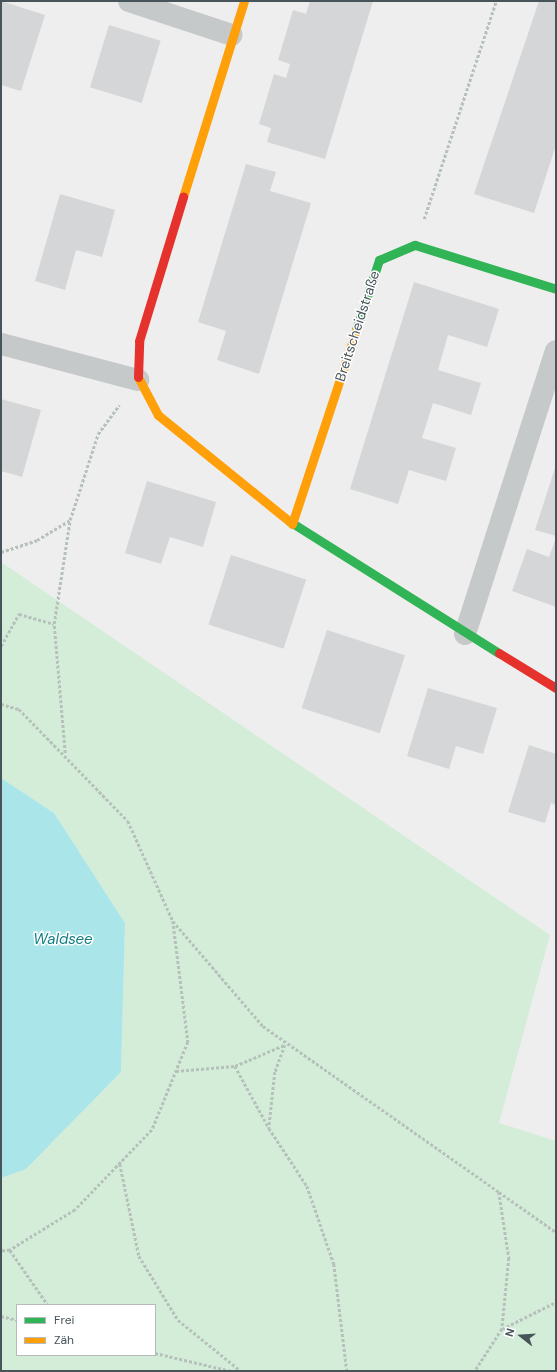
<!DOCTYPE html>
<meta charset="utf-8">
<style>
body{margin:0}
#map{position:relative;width:557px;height:1372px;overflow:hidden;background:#efeeee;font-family:"DM Sans",sans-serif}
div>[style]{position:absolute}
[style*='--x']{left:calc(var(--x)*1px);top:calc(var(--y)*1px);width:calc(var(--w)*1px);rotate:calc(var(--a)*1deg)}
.green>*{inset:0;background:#d4edd9}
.water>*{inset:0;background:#aae6e9}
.building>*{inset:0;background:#d5d6d7;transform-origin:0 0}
.path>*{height:2.5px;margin-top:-1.25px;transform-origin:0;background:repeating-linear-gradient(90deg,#b6c1bc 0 3px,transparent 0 5px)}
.street>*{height:22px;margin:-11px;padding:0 11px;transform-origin:11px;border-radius:11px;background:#c6c9ca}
.fast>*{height:9px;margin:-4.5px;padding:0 4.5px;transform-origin:4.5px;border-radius:4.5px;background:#30b455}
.slow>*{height:9px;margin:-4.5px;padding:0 4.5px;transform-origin:4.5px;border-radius:4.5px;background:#ff9f0a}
.jam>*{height:9px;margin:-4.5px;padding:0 4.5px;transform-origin:4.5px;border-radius:4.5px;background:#e5322d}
span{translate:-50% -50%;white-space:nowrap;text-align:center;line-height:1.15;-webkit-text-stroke:3px #fff;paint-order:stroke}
.street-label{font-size:14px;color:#47545a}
.water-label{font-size:15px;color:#137f83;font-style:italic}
.frame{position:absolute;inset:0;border:2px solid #47545a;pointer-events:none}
.legend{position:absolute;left:16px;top:1304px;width:140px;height:52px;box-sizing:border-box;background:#fff;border:1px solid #b5bbbd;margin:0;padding:5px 7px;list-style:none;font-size:12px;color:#47545a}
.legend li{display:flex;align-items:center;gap:8px;height:20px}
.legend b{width:20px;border:1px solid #b5bbbd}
.north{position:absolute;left:501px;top:1316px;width:40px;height:40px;-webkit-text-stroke:3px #fff;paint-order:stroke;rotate:287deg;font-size:11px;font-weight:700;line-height:16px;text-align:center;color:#47545a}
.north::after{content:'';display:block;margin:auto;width:14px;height:18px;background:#47545a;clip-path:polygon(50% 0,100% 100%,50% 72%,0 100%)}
</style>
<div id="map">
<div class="green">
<i style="clip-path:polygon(evenodd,1px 562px,550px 935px,499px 1123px,556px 1141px,556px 1371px,1px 1371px,1px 1178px,26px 1169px,121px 1072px,125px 923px,54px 813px,1px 778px,1px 562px,17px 1305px,155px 1305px,155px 1355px,17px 1355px,17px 1305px)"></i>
</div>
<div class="water">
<i style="clip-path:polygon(1px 778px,54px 813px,125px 923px,121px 1072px,26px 1169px,1px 1178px)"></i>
</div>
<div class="building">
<i style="clip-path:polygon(1px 1px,45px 15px,21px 91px,1px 85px)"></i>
<i style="clip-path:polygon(310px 1px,373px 1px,325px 159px,267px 142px,271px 128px,259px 124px,274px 74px,286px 78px,290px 64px,278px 60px,293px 10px,306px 14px)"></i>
<i style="clip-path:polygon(539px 1px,556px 1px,556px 145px,534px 213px,474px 194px)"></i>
<i style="left:109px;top:25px;width:54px;height:65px;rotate:17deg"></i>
<i style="clip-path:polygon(246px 164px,276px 172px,270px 191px,311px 203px,259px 374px,217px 360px,226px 331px,198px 322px)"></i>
<i style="clip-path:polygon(60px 194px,115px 210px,102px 257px,76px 250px,65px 290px,35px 281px)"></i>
<i style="clip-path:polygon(414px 282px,499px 309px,487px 347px,448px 335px,438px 370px,481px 383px,471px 415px,433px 403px,422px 438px,456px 448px,446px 481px,409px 470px,398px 504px,350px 489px)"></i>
<i style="clip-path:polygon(1px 399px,41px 410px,22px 477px,1px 471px)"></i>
<i style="clip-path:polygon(556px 465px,556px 536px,535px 530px)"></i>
<i style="clip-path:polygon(147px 481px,216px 502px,203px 547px,170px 537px,161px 564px,125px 553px)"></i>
<i style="clip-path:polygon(556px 538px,556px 607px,512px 591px,527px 549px,549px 557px)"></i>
<i style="left:231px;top:555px;width:79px;height:73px;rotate:18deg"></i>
<i style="left:327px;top:630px;width:82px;height:82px;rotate:18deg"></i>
<i style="clip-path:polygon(428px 688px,497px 708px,483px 754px,456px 746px,449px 769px,407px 756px)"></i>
<i style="clip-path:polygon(529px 745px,556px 754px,556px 805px,551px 803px,545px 823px,508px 812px)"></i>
</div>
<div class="path">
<i style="--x:424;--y:219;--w:230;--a:-71.7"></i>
<i style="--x:1;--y:552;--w:38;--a:-18"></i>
<i style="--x:37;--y:540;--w:39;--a:-31"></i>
<i style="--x:1;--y:646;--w:37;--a:-61"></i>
<i style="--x:19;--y:614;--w:36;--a:16"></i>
<i style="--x:1;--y:704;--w:19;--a:16"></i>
<i style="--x:19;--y:709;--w:156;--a:45.8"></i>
<i style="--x:128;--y:821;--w:110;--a:65.8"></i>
<i style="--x:173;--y:921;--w:122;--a:82.9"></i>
<i style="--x:188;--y:1042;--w:95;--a:112.2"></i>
<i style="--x:152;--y:1130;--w:111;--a:133.9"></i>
<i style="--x:75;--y:1210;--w:76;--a:148.4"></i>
<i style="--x:10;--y:1250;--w:9;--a:174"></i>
<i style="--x:65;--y:753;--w:129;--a:-94.9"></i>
<i style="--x:54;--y:624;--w:105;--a:-81.3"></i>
<i style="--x:70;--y:520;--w:90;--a:-72"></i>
<i style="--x:98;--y:434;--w:36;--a:-54"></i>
<i style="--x:173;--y:921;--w:138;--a:49.4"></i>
<i style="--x:263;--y:1026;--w:289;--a:35.1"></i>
<i style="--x:499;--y:1192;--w:67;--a:81.4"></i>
<i style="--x:509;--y:1258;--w:71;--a:95.6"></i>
<i style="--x:502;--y:1329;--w:50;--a:122.7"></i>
<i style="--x:285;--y:1045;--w:29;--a:110"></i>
<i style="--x:275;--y:1072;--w:56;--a:96.1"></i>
<i style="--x:269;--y:1128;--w:69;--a:56.8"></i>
<i style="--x:307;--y:1186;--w:83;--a:70.9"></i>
<i style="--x:334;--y:1264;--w:108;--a:83.1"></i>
<i style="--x:235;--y:1066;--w:71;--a:61.3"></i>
<i style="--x:176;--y:1071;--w:59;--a:-4.8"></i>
<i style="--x:235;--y:1066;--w:53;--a:-23.2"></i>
<i style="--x:120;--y:1164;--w:94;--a:78.3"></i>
<i style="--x:139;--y:1256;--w:75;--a:58.6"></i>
<i style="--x:178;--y:1320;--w:81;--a:39"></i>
<i style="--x:499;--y:1192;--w:70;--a:35.1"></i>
<i style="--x:10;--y:1250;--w:67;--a:55.4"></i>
<i style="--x:1;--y:1316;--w:16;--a:14"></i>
<i style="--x:502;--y:1329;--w:60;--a:-26.6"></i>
<i style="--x:155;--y:1353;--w:78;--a:13.3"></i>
</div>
<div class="street">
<i style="--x:129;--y:1;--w:108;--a:18.3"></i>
<i style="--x:1;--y:344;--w:142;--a:14.7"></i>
<i style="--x:465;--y:634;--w:297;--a:-72.2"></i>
</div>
<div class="fast">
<i style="--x:356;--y:330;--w:74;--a:-71.8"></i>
<i style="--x:379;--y:260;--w:39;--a:-23"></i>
<i style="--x:415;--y:245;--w:148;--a:17.3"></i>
<i style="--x:289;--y:521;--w:248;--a:32.2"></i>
</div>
<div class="slow">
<i style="--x:183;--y:197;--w:205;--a:-72.7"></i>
<i style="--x:138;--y:377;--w:43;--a:62.2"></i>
<i style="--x:158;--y:415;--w:169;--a:39"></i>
<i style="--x:292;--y:524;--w:204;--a:-71.7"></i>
</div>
<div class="jam">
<i style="--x:138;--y:377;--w:36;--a:-88"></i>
<i style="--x:139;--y:341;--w:151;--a:-73"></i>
<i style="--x:499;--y:653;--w:67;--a:31.6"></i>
</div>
<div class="street-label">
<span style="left:357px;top:326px;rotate:-72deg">Breitscheidstraße</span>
</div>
<div class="water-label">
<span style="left:63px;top:940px">Waldsee</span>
</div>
<div class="frame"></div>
<ul class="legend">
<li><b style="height:5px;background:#30b455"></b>Frei</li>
<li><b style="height:5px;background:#ff9f0a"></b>Zäh</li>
</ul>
<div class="north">N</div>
</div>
